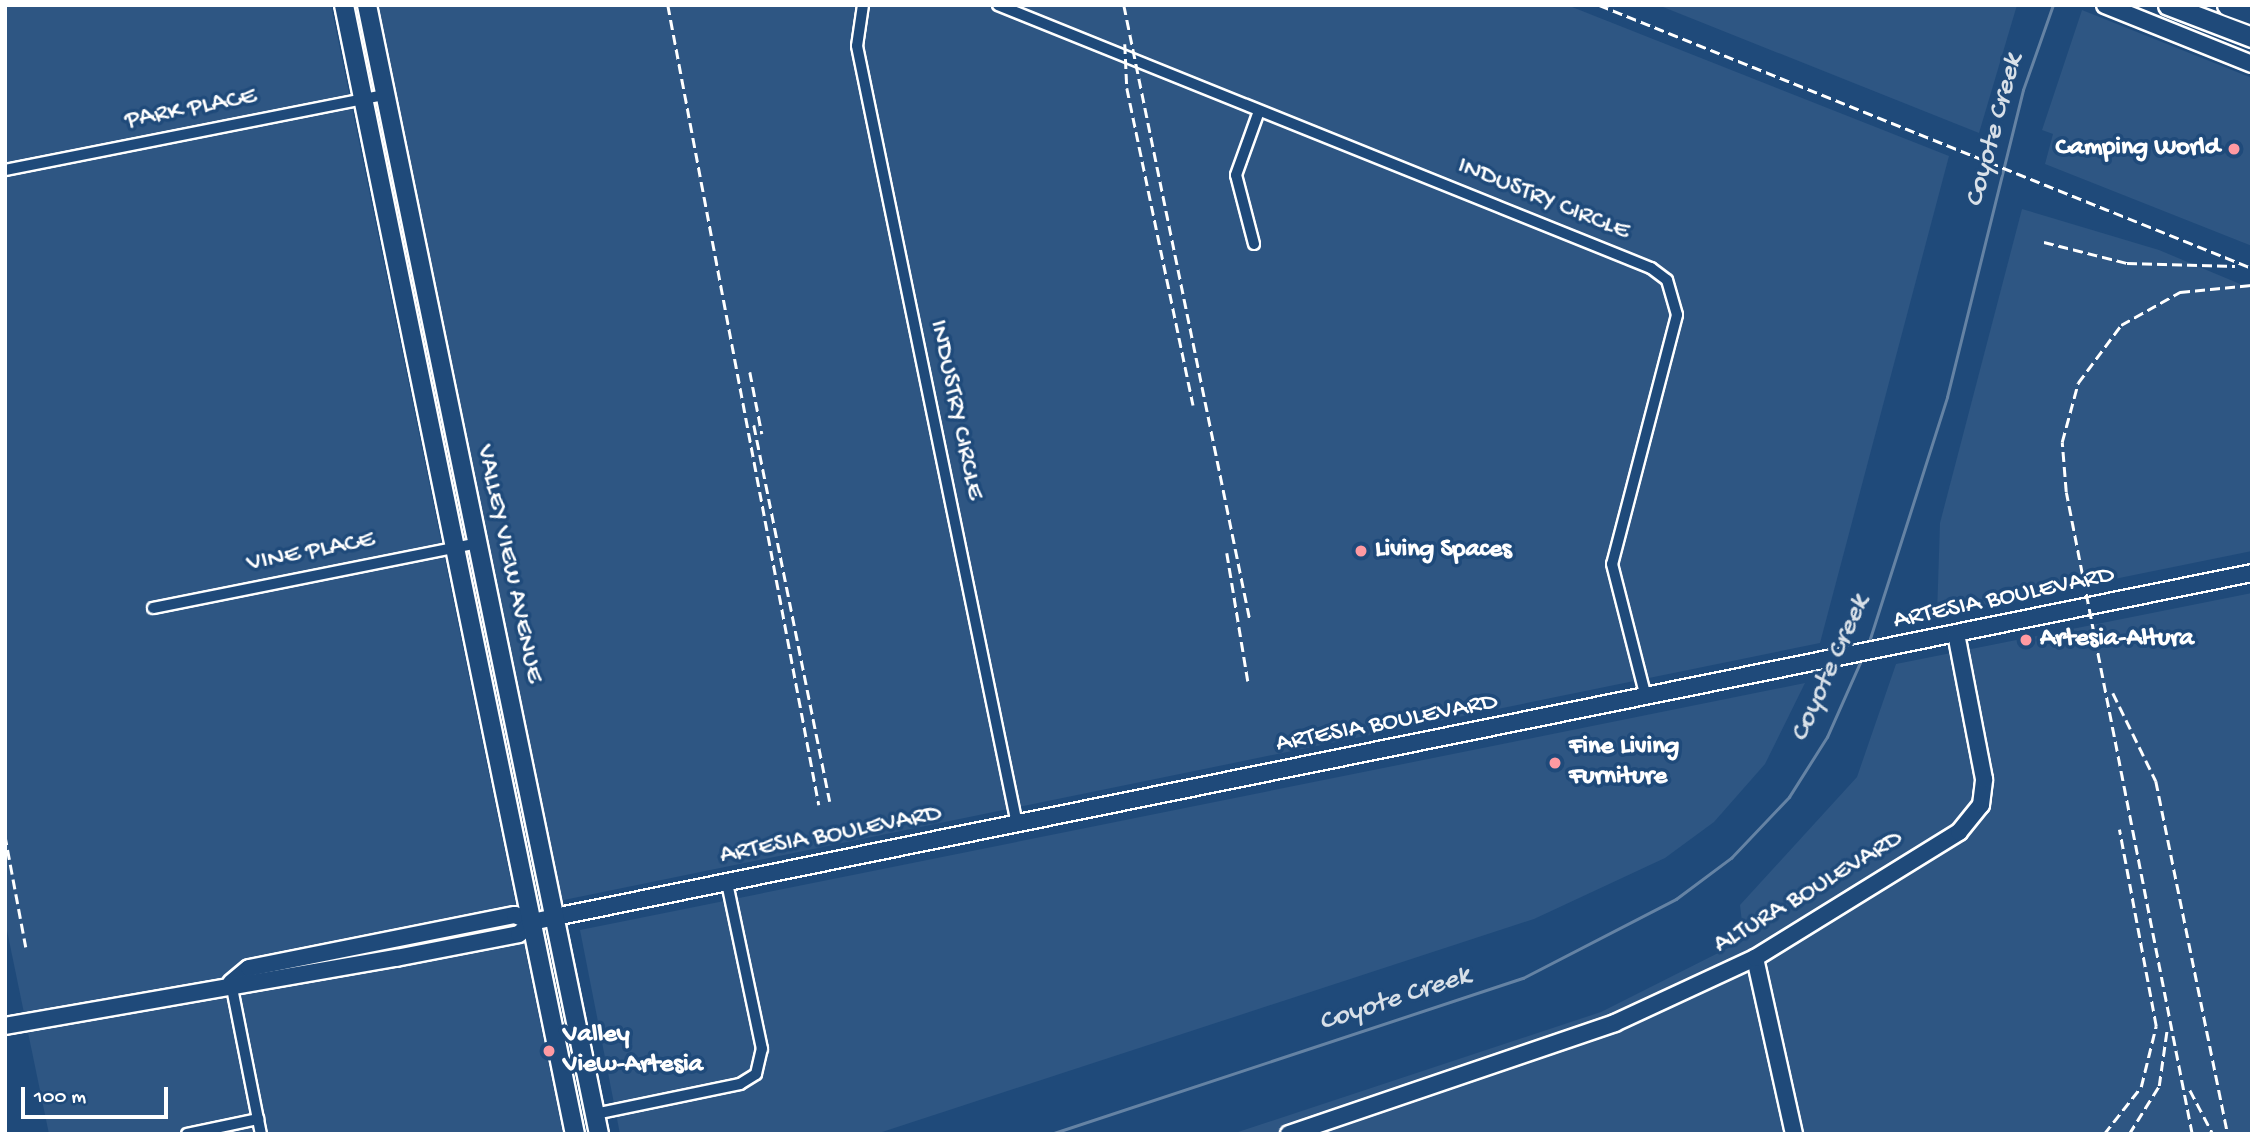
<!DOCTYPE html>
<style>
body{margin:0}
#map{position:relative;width:2257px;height:1139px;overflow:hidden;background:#1f4a7a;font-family:"Gochi Hand",sans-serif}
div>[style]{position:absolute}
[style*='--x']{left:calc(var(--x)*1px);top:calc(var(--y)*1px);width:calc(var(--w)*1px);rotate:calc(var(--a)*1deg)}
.built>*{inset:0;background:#2e5683}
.stream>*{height:2.5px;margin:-1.25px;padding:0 1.25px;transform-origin:1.25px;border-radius:1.25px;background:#6583a4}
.roads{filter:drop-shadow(2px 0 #fff) drop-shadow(-2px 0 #fff) drop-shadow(0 2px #fff) drop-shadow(0 -2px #fff)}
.street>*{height:10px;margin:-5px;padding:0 5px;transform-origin:5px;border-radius:5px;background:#1f4a7a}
.secondary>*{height:16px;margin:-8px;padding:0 8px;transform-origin:8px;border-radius:8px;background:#1f4a7a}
.primary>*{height:18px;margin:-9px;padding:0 9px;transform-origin:9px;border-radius:9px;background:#1f4a7a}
.highway>*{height:19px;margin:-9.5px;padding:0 9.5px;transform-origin:9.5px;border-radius:9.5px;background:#1f4a7a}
.rail>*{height:2.5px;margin-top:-1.25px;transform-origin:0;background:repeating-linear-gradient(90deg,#fff 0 10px,transparent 0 15px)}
.dots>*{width:19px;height:19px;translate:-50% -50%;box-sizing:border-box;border:4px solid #1f4a7a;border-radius:50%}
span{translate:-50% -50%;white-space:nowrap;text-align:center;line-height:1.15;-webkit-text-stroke:7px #1f4a7a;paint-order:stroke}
.street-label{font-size:26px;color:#fff}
.poi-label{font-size:26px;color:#fff;font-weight:700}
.right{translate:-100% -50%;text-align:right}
.left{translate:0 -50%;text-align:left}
.water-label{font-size:28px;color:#d8e0e8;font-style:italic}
.frame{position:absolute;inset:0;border:7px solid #fff;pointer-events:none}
.scale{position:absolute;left:21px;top:1087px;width:147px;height:32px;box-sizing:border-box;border:4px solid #fff;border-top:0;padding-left:9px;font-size:21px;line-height:24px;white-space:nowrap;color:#fff;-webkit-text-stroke:5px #1f4a7a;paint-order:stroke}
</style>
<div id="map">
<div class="built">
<i style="clip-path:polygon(5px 5px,331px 5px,563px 1134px,49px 1134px,5px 921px)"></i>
<i style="clip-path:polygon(374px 5px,1567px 5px,1949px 156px,1820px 643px,559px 901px)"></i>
<i style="clip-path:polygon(1658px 5px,2017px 5px,1979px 133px)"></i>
<i style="clip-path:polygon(2082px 10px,2252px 78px,2252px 246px,2045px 164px,2053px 134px,2042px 130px)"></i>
<i style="clip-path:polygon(2022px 209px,2159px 250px,2252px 289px,2252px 551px,1937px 615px,1940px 523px)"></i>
<i style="clip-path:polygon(2252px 593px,2252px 1134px,1232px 1134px,1601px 1012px,1744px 940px,1740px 905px,1857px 777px,1896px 664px)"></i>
<i style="clip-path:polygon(1805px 683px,1765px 764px,1714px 822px,1665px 858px,1534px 919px,876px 1134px,620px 1134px,580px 930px)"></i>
</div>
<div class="stream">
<i style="--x:1868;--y:645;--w:260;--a:-72.3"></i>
<i style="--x:1947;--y:397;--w:316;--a:-76.1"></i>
<i style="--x:2023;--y:90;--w:90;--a:-70.6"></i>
<i style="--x:1051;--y:1134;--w:497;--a:-18.3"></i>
<i style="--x:1523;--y:978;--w:172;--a:-27.3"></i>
<i style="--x:1676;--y:899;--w:69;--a:-36.7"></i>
<i style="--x:1731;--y:858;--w:84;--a:-46.4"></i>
<i style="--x:1789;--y:797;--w:71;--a:-57.7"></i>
<i style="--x:1827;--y:737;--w:86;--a:-66.1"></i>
</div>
<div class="roads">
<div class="street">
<i style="--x:863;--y:5;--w:41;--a:98.3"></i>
<i style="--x:857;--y:46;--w:794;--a:78.38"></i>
<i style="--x:998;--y:5;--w:704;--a:21.94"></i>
<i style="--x:1651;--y:268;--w:20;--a:37"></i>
<i style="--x:1667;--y:280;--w:36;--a:74"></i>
<i style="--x:1677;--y:315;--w:257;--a:104.6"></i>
<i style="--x:1612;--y:564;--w:137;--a:75.7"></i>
<i style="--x:5;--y:170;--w:387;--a:-11.2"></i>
<i style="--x:1254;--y:244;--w:71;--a:-104.6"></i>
<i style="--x:1236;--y:175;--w:68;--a:-70.2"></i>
<i style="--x:153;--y:608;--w:330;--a:-11.3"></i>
<i style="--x:231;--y:983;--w:154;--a:78.8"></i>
<i style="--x:595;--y:1114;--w:148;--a:-11.7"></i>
<i style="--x:740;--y:1084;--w:19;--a:-32"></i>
<i style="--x:756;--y:1074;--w:26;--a:-77"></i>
<i style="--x:762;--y:1049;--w:170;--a:-101.9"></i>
<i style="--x:187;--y:1134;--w:73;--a:-11.9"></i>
</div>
<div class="secondary">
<i style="--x:2105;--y:5;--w:158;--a:21.9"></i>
<i style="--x:1755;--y:958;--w:180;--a:77.5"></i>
<i style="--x:231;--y:983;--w:23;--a:-40"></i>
<i style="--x:249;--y:968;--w:271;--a:-11.3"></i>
<i style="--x:515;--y:915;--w:18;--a:22"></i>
<i style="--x:532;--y:922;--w:24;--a:-12"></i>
<i style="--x:555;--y:917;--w:1732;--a:-11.46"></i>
<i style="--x:5;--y:1026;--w:397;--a:-9.9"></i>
<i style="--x:396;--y:958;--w:125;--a:-11"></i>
<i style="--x:519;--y:934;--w:18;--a:-43"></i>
<i style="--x:1289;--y:1134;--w:344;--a:-18.8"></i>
<i style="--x:1615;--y:1023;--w:154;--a:-24.9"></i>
<i style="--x:1755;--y:958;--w:240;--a:-31.7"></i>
<i style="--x:1959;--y:832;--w:35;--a:-51"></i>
<i style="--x:1981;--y:805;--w:26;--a:-83"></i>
<i style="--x:1984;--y:779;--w:148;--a:-100.9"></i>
</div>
<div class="primary">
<i style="--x:344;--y:5;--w:1152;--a:78.44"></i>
<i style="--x:367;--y:5;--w:1153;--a:78.39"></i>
</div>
<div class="highway">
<i style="--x:2168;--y:5;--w:90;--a:20.9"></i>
<i style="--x:2227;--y:5;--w:27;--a:20"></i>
</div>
</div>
<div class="rail">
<i style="--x:668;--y:5;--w:814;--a:79.31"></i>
<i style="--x:1124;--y:5;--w:628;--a:78.42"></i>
<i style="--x:1599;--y:5;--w:704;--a:21.94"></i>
<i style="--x:1125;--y:44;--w:44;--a:87.4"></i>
<i style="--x:1127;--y:88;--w:324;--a:78.2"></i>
<i style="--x:2044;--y:242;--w:86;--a:14.2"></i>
<i style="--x:2127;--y:263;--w:108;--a:1.6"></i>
<i style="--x:750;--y:372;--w:63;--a:79"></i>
<i style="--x:754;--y:425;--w:384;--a:78.6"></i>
<i style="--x:1227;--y:553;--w:130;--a:80.7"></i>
<i style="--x:2113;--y:693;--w:98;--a:64"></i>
<i style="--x:2156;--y:781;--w:360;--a:78.5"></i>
<i style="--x:5;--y:835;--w:114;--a:79.4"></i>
<i style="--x:2190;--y:1090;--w:50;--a:62.4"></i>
<i style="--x:2104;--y:1134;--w:60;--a:-51.8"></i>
<i style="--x:2141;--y:1087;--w:63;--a:-76.2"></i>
<i style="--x:2156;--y:1026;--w:200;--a:-100.6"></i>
<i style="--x:2129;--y:1134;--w:57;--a:-58"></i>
<i style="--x:2159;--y:1086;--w:58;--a:-82"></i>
<i style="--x:2192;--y:1134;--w:654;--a:-101.1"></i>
<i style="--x:2066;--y:492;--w:50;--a:-94.6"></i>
<i style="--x:2062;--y:442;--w:61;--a:-74.8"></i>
<i style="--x:2078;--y:383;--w:72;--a:-53.4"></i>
<i style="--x:2121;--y:325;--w:68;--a:-29.2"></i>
<i style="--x:2180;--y:292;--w:72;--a:-5.6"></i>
</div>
<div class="dots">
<i style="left:2234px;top:149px;background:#ff9aa2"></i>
<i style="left:1361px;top:551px;background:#ff9aa2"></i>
<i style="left:2026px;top:640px;background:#ff9aa2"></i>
<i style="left:1555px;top:763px;background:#ff9aa2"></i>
<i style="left:549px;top:1051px;background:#ff9aa2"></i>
</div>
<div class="street-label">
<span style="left:191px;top:110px;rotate:-11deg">PARK PLACE</span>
<span style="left:1543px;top:200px;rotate:22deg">INDUSTRY CIRCLE</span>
<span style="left:955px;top:410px;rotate:78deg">INDUSTRY CIRCLE</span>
<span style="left:311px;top:553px;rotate:-11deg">VINE PLACE</span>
<span style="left:508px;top:564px;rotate:78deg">VALLEY VIEW AVENUE</span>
<span style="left:2004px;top:599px;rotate:-12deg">ARTESIA BOULEVARD</span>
<span style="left:1387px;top:724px;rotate:-11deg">ARTESIA BOULEVARD</span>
<span style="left:831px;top:836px;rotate:-11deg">ARTESIA BOULEVARD</span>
<span style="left:1809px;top:893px;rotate:-31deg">ALTURA BOULEVARD</span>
</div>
<div class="poi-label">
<span class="right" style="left:2220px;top:149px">Camping World</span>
<span class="left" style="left:1375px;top:551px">Living Spaces</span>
<span class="left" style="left:2040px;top:640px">Artesia-Altura</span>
<span class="left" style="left:1569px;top:763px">Fine Living<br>Furniture</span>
<span class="left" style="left:563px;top:1051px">Valley<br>View-Artesia</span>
</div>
<div class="water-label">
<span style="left:1995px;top:131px;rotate:-75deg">Coyote Creek</span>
<span style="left:1831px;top:669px;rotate:-66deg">Coyote Creek</span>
<span style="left:1395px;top:1000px;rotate:-18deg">Coyote Creek</span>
</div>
<div class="frame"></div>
<div class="scale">100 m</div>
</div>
